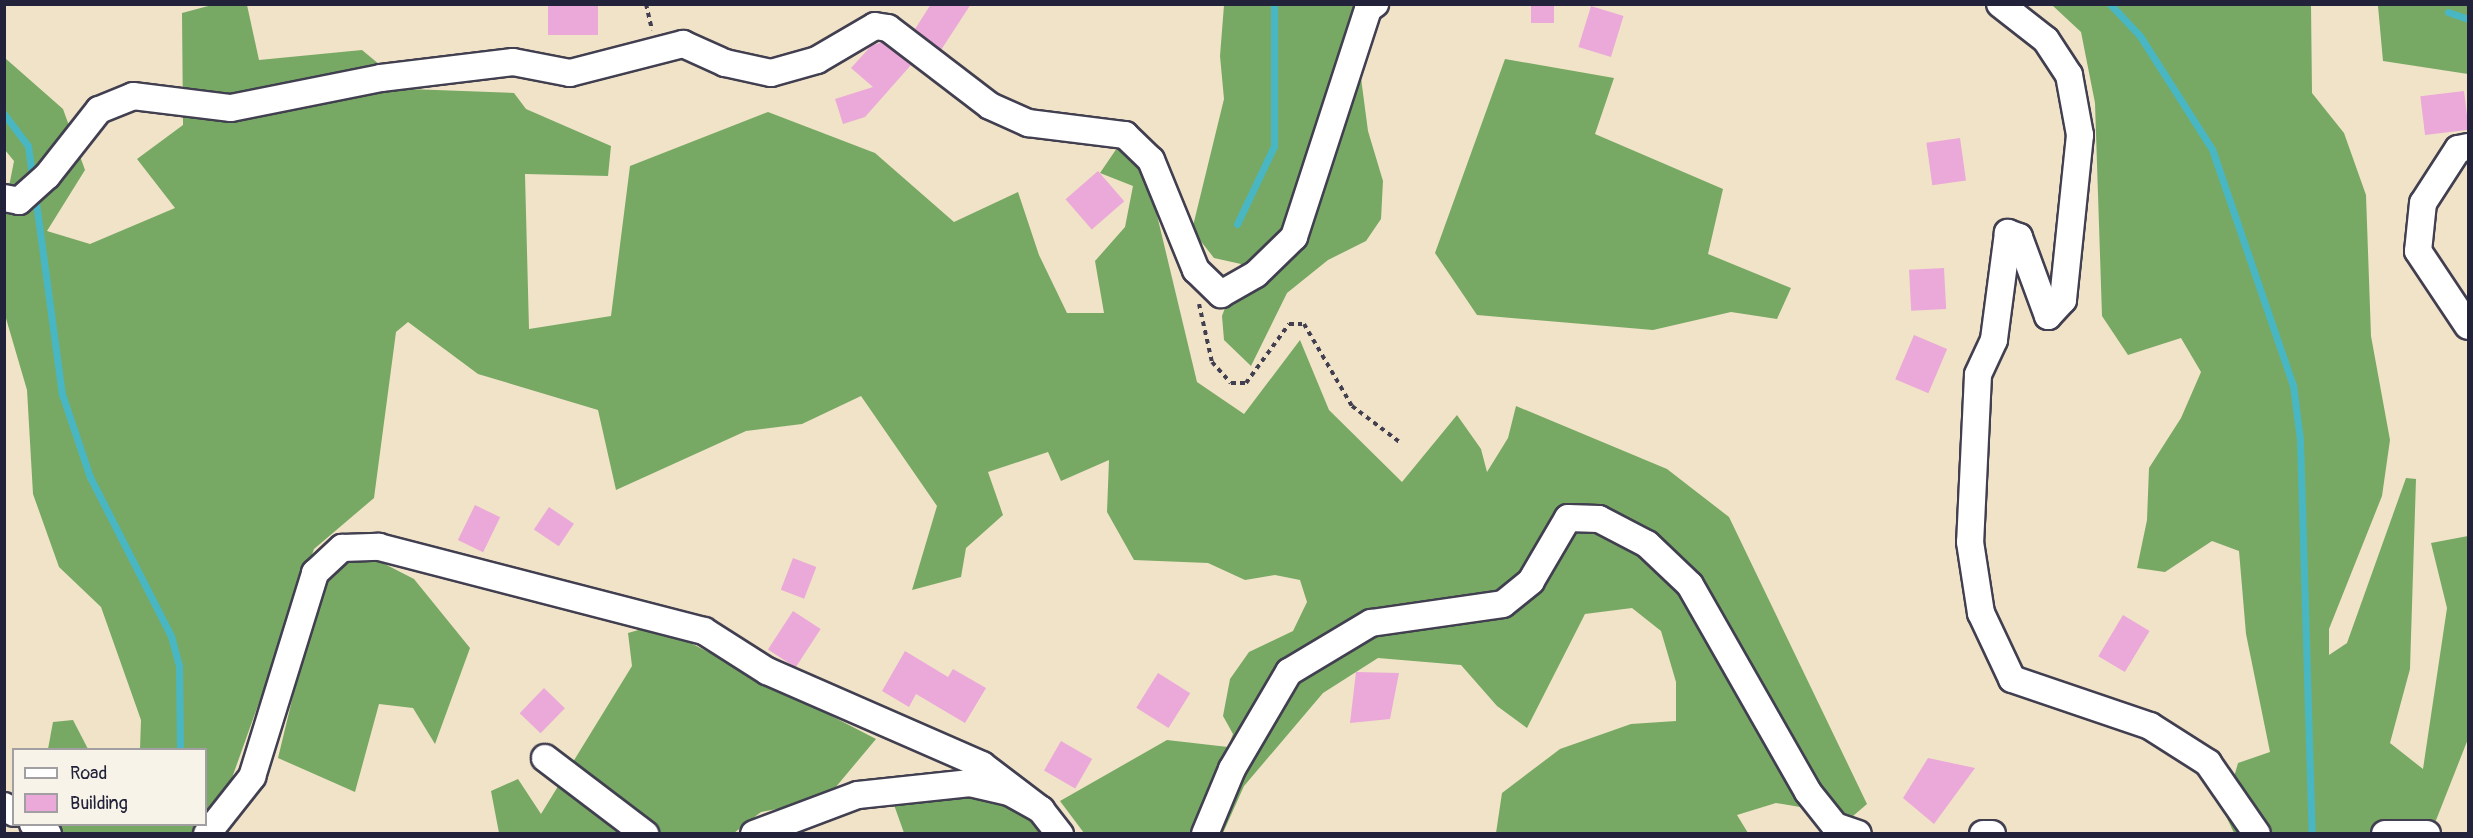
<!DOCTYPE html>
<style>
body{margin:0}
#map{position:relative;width:2473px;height:838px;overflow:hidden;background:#f1e3c8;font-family:Pangolin,sans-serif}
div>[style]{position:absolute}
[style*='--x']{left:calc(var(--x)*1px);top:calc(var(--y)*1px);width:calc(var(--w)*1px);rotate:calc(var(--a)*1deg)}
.forest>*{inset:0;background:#77a964}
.stream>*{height:7px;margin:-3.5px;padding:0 3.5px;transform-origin:3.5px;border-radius:3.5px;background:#49b7c3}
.building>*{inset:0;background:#eaa9d8;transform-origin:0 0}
.path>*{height:4px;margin-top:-2px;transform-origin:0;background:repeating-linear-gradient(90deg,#413f50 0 4.5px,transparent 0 9px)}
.roads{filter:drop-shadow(2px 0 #413f50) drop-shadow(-2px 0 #413f50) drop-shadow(0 2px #413f50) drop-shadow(0 -2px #413f50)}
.minor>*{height:26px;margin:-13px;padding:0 13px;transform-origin:13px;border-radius:13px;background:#fff}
span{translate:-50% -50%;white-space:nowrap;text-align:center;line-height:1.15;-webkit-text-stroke:4.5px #f7f3e8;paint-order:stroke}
.frame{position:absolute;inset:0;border:6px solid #22223b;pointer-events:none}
.legend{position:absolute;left:12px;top:748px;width:195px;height:78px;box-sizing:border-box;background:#f7f3e8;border:2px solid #a29fa3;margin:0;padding:8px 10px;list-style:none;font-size:18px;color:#22223b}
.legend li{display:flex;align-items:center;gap:12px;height:30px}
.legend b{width:30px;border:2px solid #a29fa3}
</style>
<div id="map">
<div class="forest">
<i style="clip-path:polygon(212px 5px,247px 5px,259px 60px,362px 50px,409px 89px,514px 93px,526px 109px,611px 146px,608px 176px,525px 174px,529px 329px,611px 316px,630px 166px,768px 112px,875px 153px,954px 222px,1018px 192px,1039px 255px,1067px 313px,1104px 313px,1095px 261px,1125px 227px,1133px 186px,1100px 173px,1117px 148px,1144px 161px,1197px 382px,1244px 414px,1300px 340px,1329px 410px,1402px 482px,1457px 415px,1481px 449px,1487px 472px,1508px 438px,1516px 406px,1667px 469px,1729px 517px,1867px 804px,1853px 816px,1776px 803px,1737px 815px,1748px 833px,1496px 833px,1502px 793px,1560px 749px,1631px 724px,1676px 721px,1676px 682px,1661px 631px,1632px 608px,1585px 614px,1527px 728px,1497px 706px,1461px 665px,1378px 658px,1323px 693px,1244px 786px,1223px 833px,1084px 833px,1060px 801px,1167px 740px,1228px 747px,1233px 734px,1223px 716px,1230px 679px,1249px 652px,1293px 631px,1307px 602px,1300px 580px,1275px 575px,1245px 580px,1208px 563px,1134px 560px,1107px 512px,1109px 460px,1061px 481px,1048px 452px,988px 472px,1003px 515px,966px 548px,961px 577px,912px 590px,937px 506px,861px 396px,802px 424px,746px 431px,616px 490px,598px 410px,478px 374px,408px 322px,396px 332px,374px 498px,314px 549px,228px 789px,206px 817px,206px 750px,140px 749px,141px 720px,101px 607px,59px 567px,33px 494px,27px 390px,5px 315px,5px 207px,14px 161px,5px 150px,5px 58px,63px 109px,85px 170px,47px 231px,90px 244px,175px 208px,137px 159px,183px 125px,182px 13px)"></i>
<i style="clip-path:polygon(1224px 5px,1356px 5px,1352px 10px,1368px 131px,1383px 181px,1381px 219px,1366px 241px,1328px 260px,1287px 293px,1251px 366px,1224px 340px,1222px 316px,1241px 264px,1214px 258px,1192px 230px,1224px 99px,1220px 56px)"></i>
<i style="clip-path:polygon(2052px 5px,2311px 5px,2312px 93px,2344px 133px,2366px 195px,2371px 336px,2390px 440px,2382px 496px,2329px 629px,2329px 655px,2347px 643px,2406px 478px,2416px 479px,2410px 669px,2390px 743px,2423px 769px,2447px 608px,2431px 543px,2468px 536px,2468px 739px,2431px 833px,2234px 833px,2224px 812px,2238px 763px,2270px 752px,2246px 634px,2239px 551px,2212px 541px,2165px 572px,2137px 568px,2147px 520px,2149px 468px,2181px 418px,2201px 372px,2181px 338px,2128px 355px,2102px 316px,2095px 103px,2081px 32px)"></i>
<i style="clip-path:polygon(2468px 5px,2468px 74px,2383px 61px,2378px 6px)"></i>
<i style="clip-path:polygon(1505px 59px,1614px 78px,1595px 134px,1723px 189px,1708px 254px,1791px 288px,1777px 319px,1731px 312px,1653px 330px,1477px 315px,1435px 253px)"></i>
<i style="clip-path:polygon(373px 558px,414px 579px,470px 648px,435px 744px,413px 708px,379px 704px,355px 792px,278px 758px,315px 605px,328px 577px,352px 560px)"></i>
<i style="clip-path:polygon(656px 625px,876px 739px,835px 788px,809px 803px,761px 812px,734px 833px,499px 833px,491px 791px,518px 779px,541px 814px,632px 666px,628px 633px)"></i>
<i style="clip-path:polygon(73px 720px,88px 749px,48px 749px,53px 722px)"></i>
<i style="clip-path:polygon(985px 796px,1019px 810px,1042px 833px,904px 833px,893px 802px)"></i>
<i style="clip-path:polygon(33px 825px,200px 825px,192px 833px,32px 834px)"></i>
</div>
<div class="stream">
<i style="--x:2110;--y:4;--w:44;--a:46.8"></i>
<i style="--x:2140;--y:36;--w:134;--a:57.5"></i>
<i style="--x:2212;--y:149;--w:250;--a:71.1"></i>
<i style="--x:2293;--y:385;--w:55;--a:82.7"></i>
<i style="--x:2300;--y:440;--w:394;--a:88.3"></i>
<i style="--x:2448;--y:12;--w:21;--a:19"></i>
<i style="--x:4;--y:114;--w:40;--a:53"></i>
<i style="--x:28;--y:146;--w:35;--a:82"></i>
<i style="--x:35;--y:195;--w:201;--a:82.3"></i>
<i style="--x:62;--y:394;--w:88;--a:71.4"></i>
<i style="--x:90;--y:477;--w:178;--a:63"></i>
<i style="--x:171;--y:636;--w:30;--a:75"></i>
<i style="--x:179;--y:665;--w:85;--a:89.3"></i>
<i style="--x:1237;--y:224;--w:86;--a:-64.6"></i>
<i style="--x:1274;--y:146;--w:142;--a:-90"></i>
</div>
<div class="building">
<i style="left:548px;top:4px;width:50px;height:31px"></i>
<i style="clip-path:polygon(931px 4px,971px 4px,941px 50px,915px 29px)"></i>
<i style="left:1531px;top:4px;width:23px;height:19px"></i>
<i style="left:1591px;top:6px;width:34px;height:43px;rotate:17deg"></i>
<i style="clip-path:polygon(882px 42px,911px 65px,865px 117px,843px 124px,835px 99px,873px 87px,851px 68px,871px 46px)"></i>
<i style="left:2464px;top:91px;width:39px;height:44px;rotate:83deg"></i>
<i style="left:1960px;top:138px;width:43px;height:34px;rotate:82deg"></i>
<i style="left:1098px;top:171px;width:40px;height:43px;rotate:49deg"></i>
<i style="left:1944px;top:268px;width:41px;height:35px;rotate:87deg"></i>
<i style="left:1914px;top:335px;width:36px;height:48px;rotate:23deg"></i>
<i style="left:475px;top:505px;width:28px;height:39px;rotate:26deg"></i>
<i style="left:549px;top:507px;width:30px;height:27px;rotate:34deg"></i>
<i style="left:793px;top:558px;width:25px;height:34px;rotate:21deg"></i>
<i style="left:793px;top:611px;width:33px;height:46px;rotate:33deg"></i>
<i style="left:2123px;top:615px;width:31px;height:48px;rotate:31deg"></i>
<i style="clip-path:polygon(905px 651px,948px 677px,953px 669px,986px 688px,965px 723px,916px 694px,909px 707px,882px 691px)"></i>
<i style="clip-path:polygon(1356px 672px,1399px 673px,1390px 719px,1350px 723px)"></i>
<i style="left:1158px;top:673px;width:38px;height:41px;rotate:32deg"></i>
<i style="left:544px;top:688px;width:29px;height:35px;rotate:44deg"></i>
<i style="left:1061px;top:741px;width:36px;height:34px;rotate:30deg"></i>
<i style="clip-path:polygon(1928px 758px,1975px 768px,1934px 824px,1903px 798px)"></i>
</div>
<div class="path">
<i style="--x:646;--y:4;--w:27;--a:77"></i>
<i style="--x:1199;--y:304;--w:59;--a:77.4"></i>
<i style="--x:1212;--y:362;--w:28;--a:48"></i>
<i style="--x:1231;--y:383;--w:15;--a:0"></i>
<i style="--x:1246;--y:383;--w:73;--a:-53.9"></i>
<i style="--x:1289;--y:324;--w:15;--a:0"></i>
<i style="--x:1304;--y:324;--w:95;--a:59.7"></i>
<i style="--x:1352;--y:406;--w:61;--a:37.1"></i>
</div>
<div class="roads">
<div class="minor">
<i style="--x:2000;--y:4;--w:58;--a:38"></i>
<i style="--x:2046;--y:40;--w:42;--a:56.7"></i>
<i style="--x:2069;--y:75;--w:61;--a:79.6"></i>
<i style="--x:2080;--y:135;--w:166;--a:95.9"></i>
<i style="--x:2063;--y:300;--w:22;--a:133"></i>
<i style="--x:2048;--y:316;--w:84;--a:-110.2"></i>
<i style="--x:2019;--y:237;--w:12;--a:-160"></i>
<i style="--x:2008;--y:233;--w:108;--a:97.5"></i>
<i style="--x:1994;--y:340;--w:38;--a:115"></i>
<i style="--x:1978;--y:375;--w:167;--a:92.7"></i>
<i style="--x:1970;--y:542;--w:72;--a:81.2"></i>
<i style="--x:1981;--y:613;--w:73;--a:64.8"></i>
<i style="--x:2012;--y:679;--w:146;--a:18.8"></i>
<i style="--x:2150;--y:726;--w:69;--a:32.5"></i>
<i style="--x:2208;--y:763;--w:86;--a:55.4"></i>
<i style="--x:2468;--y:147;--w:10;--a:169"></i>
<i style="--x:2458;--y:149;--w:64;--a:122.9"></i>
<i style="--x:2423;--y:203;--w:48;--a:95.9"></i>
<i style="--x:2418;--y:251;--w:90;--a:56.3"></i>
<i style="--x:4;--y:198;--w:15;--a:11"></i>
<i style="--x:19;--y:201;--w:38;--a:-42"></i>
<i style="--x:47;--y:176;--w:84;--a:-51.8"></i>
<i style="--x:99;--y:110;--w:37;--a:-22"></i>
<i style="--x:133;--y:96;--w:99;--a:7"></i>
<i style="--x:231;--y:108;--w:153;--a:-11.3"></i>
<i style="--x:381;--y:78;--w:133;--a:-6.9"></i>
<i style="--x:513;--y:62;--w:58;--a:10.9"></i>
<i style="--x:570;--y:73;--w:117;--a:-14.4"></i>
<i style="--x:683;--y:44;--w:46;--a:24.3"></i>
<i style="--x:725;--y:63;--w:47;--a:12.3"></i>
<i style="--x:771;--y:73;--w:48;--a:-15.8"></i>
<i style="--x:817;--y:60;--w:67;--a:-30.4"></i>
<i style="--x:875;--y:26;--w:13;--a:9"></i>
<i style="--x:888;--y:28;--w:128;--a:37.4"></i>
<i style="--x:990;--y:106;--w:42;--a:24.1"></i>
<i style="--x:1028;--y:123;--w:98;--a:7.1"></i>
<i style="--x:1125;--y:135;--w:36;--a:44"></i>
<i style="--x:1151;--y:160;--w:119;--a:67.8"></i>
<i style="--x:1196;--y:270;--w:35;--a:44"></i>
<i style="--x:1221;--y:294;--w:40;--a:-29.7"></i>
<i style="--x:1256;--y:274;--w:53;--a:-44.2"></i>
<i style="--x:1294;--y:237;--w:240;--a:-72"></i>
<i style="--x:1368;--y:9;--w:9;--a:-36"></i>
<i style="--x:545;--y:758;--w:126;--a:37.2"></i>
<i style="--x:4;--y:806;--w:12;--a:35"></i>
<i style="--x:33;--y:824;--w:18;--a:34"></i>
<i style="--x:207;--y:834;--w:73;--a:-51.7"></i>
<i style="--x:252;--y:777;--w:214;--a:-72.8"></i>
<i style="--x:315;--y:573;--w:37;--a:-43"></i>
<i style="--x:342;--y:548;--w:37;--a:-2"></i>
<i style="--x:379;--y:547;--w:336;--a:14.5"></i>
<i style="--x:704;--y:631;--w:75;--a:32.4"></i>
<i style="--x:767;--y:671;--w:235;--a:23.6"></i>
<i style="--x:982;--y:765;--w:74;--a:37.3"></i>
<i style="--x:754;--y:834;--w:111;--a:-20.6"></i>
<i style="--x:858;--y:795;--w:113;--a:-6.1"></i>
<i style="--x:970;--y:783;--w:40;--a:13"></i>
<i style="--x:1009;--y:792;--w:37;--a:29"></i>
<i style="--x:1041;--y:810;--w:31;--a:52"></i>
<i style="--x:1205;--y:834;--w:70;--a:-67.4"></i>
<i style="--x:1232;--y:769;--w:113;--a:-59.6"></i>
<i style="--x:1289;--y:672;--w:96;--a:-30.9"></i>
<i style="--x:1371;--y:623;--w:133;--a:-8.2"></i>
<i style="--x:1503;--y:604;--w:36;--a:-39"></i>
<i style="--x:1531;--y:581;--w:73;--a:-59.6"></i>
<i style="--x:1568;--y:518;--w:31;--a:2"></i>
<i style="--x:1599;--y:519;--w:54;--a:27.5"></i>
<i style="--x:1647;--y:544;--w:59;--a:43.6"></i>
<i style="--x:1690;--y:585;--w:238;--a:60.3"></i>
<i style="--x:1808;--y:792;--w:43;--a:51.5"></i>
<i style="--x:1835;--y:826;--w:24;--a:19"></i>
<i style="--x:1983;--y:834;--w:9;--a:0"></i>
<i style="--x:2385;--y:834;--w:42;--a:0"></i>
</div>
</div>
<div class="frame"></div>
<ul class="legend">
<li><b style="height:8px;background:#fff"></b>Road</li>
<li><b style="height:16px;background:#eaa9d8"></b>Building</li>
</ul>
</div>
